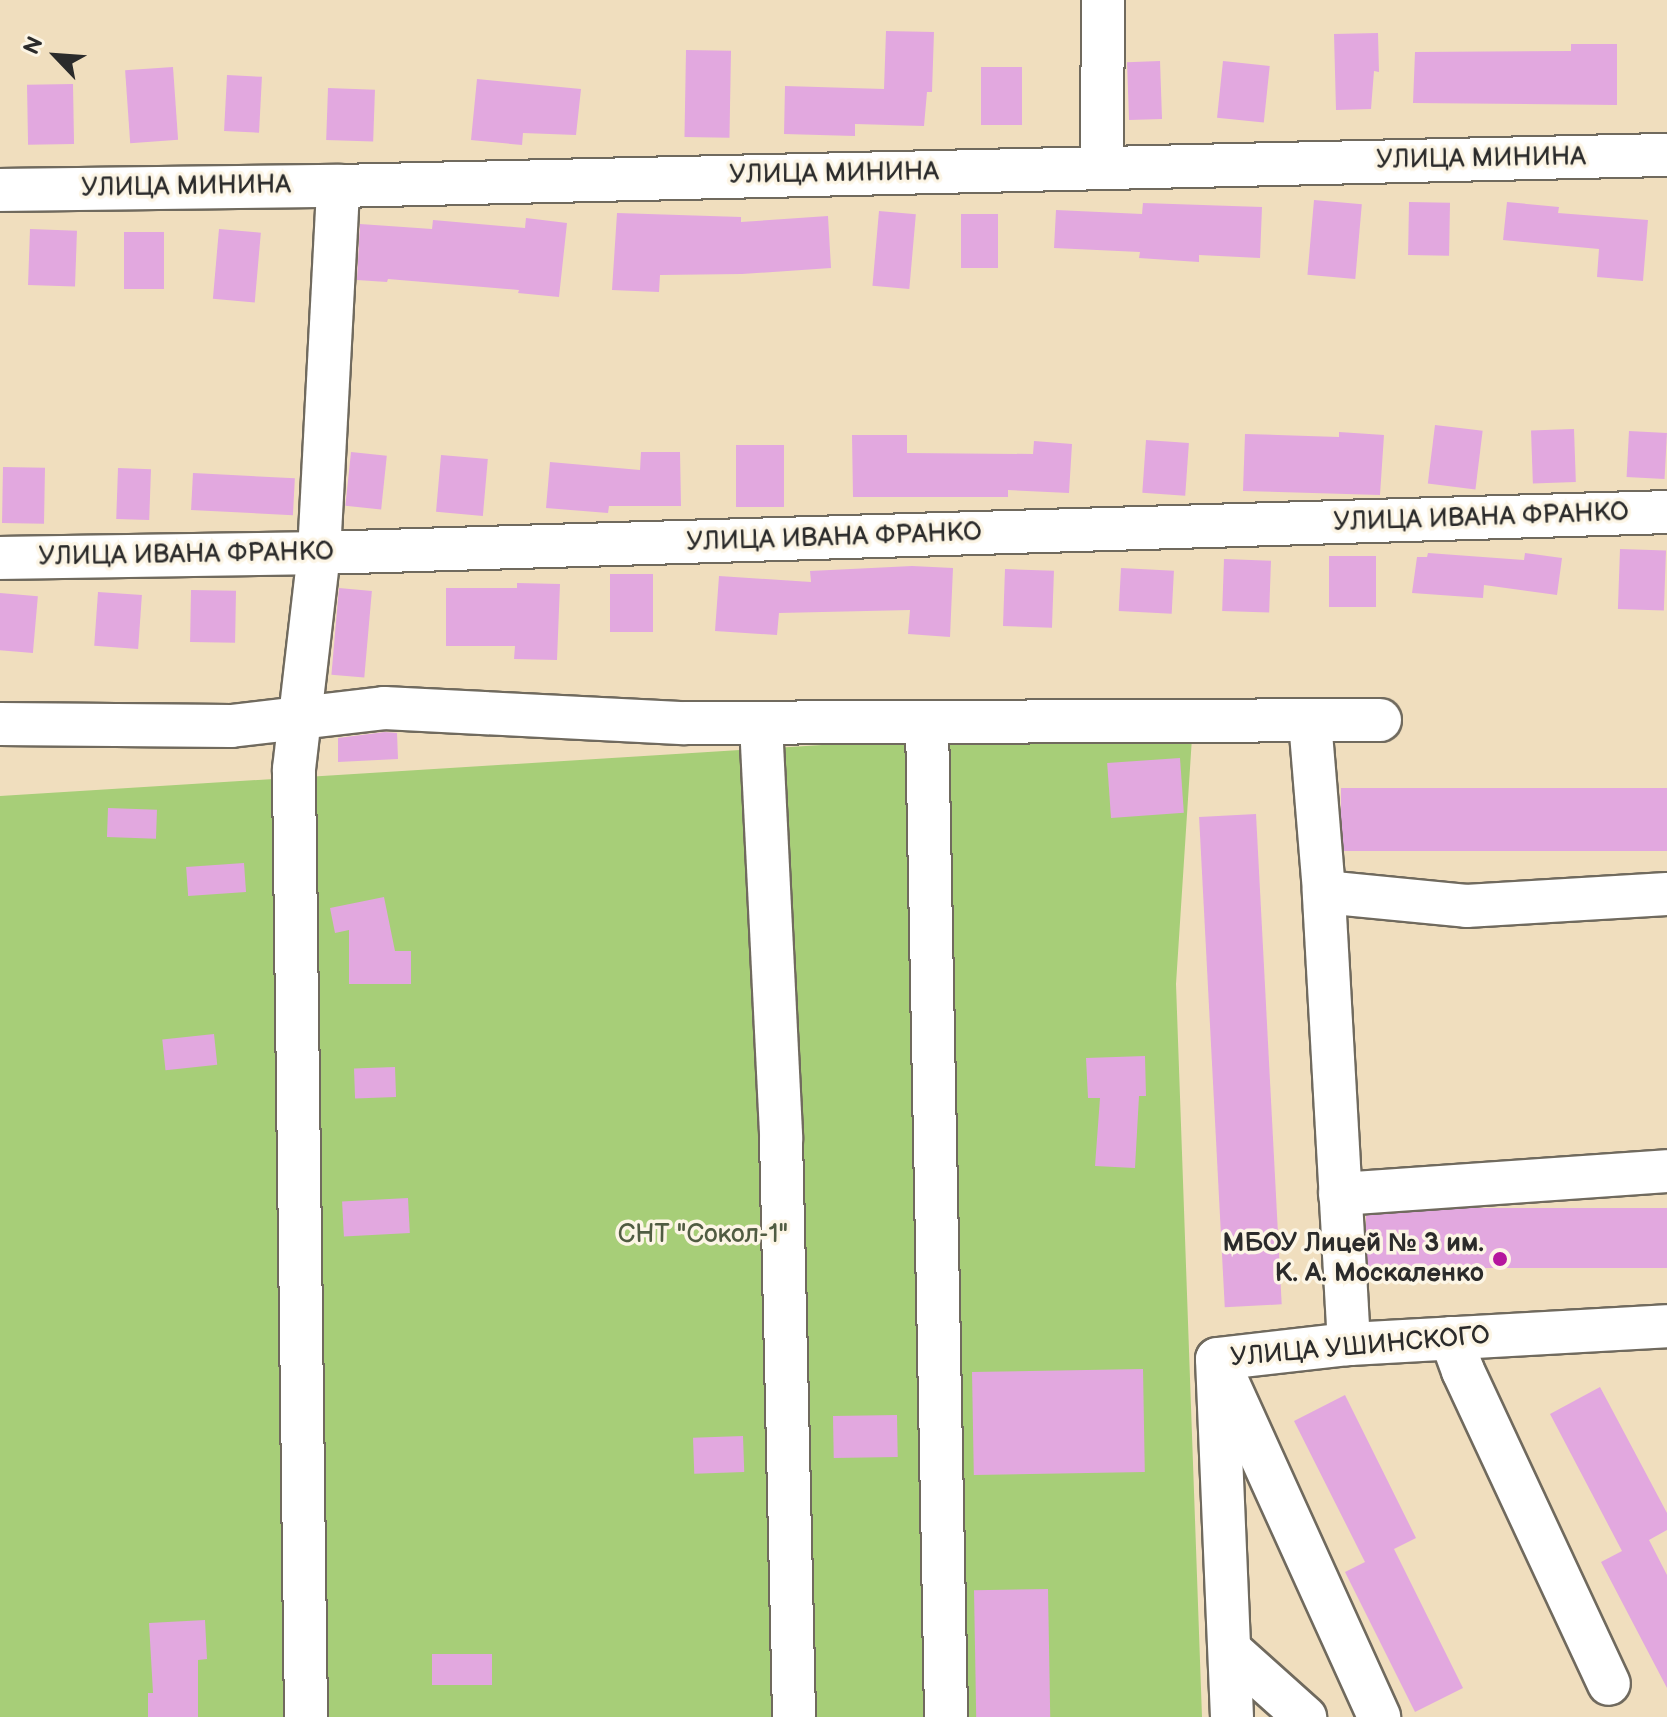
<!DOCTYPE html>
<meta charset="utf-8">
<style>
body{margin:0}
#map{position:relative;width:1667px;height:1717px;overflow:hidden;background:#f0debe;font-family:"Balsamiq Sans",sans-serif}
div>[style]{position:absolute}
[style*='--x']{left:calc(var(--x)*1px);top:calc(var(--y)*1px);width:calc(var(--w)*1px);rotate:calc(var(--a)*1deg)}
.green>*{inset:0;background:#a7ce78}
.building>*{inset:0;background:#e2a8df;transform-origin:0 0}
.roads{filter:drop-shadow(2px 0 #706a5e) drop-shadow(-2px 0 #706a5e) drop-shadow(0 2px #706a5e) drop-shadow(0 -2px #706a5e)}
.minor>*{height:42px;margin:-21px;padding:0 21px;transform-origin:21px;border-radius:21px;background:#fff}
.dots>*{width:22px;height:22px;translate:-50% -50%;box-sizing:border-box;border:4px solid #fcf5e5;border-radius:50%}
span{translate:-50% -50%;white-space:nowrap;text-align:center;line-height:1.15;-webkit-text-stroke:7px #fcf5e5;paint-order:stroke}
.street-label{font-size:26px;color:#2b2b2b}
.park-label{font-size:26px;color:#505c42}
.poi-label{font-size:26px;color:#2b2b2b;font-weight:700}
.right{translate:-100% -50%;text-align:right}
.north{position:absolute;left:16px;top:16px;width:80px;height:80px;-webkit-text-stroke:6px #fcf5e5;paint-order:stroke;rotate:295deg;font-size:22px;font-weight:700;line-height:32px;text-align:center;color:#2b2b2b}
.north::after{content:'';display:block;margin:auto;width:28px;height:36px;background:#2b2b2b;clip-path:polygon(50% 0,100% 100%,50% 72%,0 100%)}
</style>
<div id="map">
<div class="green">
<i style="clip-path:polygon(1193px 722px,1176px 984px,1202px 1717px,0 1717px,0 796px)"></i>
</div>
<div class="building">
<i style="clip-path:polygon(886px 31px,934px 32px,932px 92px,927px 92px,924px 126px,855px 124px,855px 136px,784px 134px,785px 86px,884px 89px)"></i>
<i style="clip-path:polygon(1378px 33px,1379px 72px,1374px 71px,1371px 109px,1336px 110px,1334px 34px)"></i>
<i style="clip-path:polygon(1571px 44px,1617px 44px,1617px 105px,1413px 103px,1415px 52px,1571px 51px)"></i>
<i style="left:686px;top:50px;width:45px;height:87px;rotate:1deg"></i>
<i style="left:1160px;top:61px;width:58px;height:33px;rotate:88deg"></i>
<i style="left:1223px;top:61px;width:47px;height:57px;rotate:6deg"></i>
<i style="left:173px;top:67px;width:73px;height:48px;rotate:86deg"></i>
<i style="left:981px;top:67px;width:41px;height:58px"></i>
<i style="left:227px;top:75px;width:35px;height:56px;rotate:3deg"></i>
<i style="clip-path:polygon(477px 79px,581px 89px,576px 135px,523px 133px,522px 145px,471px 140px)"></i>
<i style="left:73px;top:84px;width:60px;height:46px;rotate:89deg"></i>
<i style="left:328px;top:88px;width:47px;height:52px;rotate:2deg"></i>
<i style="left:1314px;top:200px;width:48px;height:75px;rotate:5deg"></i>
<i style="left:1409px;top:202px;width:41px;height:53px;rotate:1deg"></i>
<i style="clip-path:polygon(1507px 202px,1559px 207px,1558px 213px,1648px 220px,1643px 281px,1597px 277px,1599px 249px,1503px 240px)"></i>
<i style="clip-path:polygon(1143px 203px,1262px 207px,1260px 258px,1199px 255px,1199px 262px,1139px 258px,1140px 252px,1054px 248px,1056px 210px,1142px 214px)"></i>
<i style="left:879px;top:211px;width:37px;height:75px;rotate:5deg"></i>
<i style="clip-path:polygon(617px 213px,741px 217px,741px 222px,828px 216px,831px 268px,742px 274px,660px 275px,659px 292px,612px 290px)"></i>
<i style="left:961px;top:214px;width:37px;height:54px"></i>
<i style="clip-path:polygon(526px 218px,567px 223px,559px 297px,518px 293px,519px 290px,388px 279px,387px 282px,357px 280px,360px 224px,432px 229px,433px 220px,525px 228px)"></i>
<i style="left:30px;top:229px;width:47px;height:56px;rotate:2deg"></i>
<i style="left:219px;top:229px;width:42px;height:70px;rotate:5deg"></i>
<i style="left:124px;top:232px;width:40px;height:57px"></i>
<i style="left:1435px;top:425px;width:48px;height:59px;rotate:7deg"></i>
<i style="left:1574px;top:429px;width:53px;height:43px;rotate:88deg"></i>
<i style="left:1629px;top:431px;width:38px;height:46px;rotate:3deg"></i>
<i style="clip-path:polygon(1339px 432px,1384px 435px,1380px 495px,1243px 491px,1245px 434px,1339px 437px)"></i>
<i style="clip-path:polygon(852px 435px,907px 435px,907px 453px,1033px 454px,1034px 441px,1072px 444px,1069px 493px,1008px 490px,1008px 497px,853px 497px)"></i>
<i style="left:1146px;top:440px;width:43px;height:53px;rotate:4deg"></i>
<i style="left:736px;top:445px;width:48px;height:62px"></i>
<i style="left:351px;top:452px;width:36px;height:54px;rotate:6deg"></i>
<i style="clip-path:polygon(641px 452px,680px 452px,681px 506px,609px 506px,608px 513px,546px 508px,550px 462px,640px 470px)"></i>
<i style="left:441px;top:455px;width:47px;height:57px;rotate:5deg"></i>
<i style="left:3px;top:467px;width:42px;height:56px;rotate:1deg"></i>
<i style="left:118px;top:468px;width:33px;height:51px;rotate:2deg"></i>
<i style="left:193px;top:473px;width:102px;height:37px;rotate:3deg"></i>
<i style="left:1620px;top:549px;width:46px;height:60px;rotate:2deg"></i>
<i style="clip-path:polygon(1428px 553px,1524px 560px,1525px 553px,1562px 558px,1557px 595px,1484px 585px,1483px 598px,1412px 593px,1417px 557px,1427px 557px)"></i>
<i style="left:1329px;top:556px;width:47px;height:51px"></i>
<i style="left:1224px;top:559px;width:47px;height:52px;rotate:2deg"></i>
<i style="clip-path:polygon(912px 566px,953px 568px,950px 637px,908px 634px,910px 610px,779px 613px,777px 635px,715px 631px,719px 576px,811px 582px,810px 571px)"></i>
<i style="left:1121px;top:568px;width:53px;height:43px;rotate:3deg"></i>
<i style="left:1005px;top:569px;width:49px;height:57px;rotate:2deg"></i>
<i style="left:653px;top:574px;width:58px;height:43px;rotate:90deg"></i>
<i style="clip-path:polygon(517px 583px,560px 584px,557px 660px,514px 659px,515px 646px,446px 646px,446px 588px,517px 588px)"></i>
<i style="left:339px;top:588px;width:33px;height:87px;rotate:5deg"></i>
<i style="left:191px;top:590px;width:45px;height:52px;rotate:1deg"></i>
<i style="left:98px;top:592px;width:44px;height:54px;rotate:4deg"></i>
<i style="left:0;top:593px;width:38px;height:57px;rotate:5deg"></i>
<i style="clip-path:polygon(385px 732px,397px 733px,398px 759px,338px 762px,338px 738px)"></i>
<i style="left:1180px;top:758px;width:55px;height:73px;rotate:86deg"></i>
<i style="left:1667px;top:788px;width:63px;height:326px;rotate:90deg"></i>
<i style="left:108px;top:808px;width:49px;height:29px;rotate:2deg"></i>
<i style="left:1256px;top:814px;width:491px;height:57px;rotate:87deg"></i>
<i style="left:244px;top:863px;width:29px;height:58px;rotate:86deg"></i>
<i style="clip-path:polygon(384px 897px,395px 951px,411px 951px,411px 984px,349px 984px,349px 930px,335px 933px,330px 908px)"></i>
<i style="left:214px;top:1034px;width:31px;height:52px;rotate:84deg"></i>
<i style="clip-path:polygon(1145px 1056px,1146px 1096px,1139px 1096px,1135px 1168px,1095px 1166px,1100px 1098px,1088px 1098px,1086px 1058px)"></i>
<i style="left:395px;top:1067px;width:30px;height:41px;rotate:88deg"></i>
<i style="left:408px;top:1198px;width:35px;height:66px;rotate:87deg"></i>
<i style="left:1667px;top:1208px;width:60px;height:301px;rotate:90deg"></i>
<i style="left:1143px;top:1369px;width:103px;height:171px;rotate:89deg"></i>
<i style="clip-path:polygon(1600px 1387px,1667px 1513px,1667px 1530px,1649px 1540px,1667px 1575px,1667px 1688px,1601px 1562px,1622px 1551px,1550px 1414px)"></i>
<i style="clip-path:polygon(1345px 1395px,1416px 1538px,1394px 1549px,1463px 1688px,1415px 1712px,1345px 1572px,1365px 1562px,1294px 1421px)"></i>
<i style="left:897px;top:1415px;width:42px;height:64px;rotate:89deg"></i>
<i style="left:743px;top:1436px;width:36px;height:50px;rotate:88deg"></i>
<i style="left:1048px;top:1589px;width:128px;height:74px;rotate:89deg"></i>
<i style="clip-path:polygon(205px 1620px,207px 1659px,198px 1660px,198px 1717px,148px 1717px,148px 1693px,153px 1693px,149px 1623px)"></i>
<i style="left:492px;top:1654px;width:31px;height:60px;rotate:90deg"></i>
</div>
<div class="roads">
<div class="minor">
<i style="--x:1102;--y:167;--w:167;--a:-89.7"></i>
<i style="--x:0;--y:190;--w:338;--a:-0.7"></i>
<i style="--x:338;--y:186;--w:1329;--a:-1.34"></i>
<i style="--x:0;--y:558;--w:319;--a:-0.9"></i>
<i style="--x:319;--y:553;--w:1349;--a:-1.74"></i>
<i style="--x:1310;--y:721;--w:172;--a:85.3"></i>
<i style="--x:0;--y:724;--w:231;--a:0.5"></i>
<i style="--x:231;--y:726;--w:154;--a:-6.7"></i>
<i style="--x:384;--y:708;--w:301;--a:2.9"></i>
<i style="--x:685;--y:723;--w:695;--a:-0.25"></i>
<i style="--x:761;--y:724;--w:414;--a:87.2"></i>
<i style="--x:781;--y:1138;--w:579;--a:88.71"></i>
<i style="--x:927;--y:724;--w:993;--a:88.9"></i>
<i style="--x:1340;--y:1194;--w:328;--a:-4"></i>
<i style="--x:1451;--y:1338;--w:35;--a:70"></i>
<i style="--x:1463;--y:1371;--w:345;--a:65"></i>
<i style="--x:1349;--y:1344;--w:453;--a:-93.2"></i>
<i style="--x:1324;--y:892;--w:143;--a:5.6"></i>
<i style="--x:1466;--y:906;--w:201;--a:-3.4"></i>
<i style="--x:1226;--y:1379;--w:371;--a:65.6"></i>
<i style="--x:1230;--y:1650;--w:101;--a:41.8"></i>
<i style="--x:306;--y:1717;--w:948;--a:-90.73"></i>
<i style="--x:294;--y:769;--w:217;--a:-83.4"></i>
<i style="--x:319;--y:553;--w:367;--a:-87"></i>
<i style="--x:1232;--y:1717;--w:358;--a:-92.4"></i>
<i style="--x:1217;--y:1359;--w:133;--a:-6.5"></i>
<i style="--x:1349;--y:1344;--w:319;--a:-3.2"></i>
</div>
</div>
<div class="dots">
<i style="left:1500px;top:1259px;background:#b5179e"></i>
</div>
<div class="street-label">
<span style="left:1481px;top:159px;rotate:-1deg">УЛИЦА МИНИНА</span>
<span style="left:834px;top:174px;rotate:-1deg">УЛИЦА МИНИНА</span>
<span style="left:186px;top:187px;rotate:-1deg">УЛИЦА МИНИНА</span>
<span style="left:1481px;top:518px;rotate:-2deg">УЛИЦА ИВАНА ФРАНКО</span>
<span style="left:834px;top:538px;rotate:-2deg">УЛИЦА ИВАНА ФРАНКО</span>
<span style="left:186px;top:555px;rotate:-1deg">УЛИЦА ИВАНА ФРАНКО</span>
<span style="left:1360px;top:1347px;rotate:-5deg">УЛИЦА УШИНСКОГО</span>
</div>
<div class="park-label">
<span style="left:703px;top:1235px">СНТ "Сокол-1"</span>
</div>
<div class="poi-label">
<span class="right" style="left:1484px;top:1259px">МБОУ Лицей № 3 им.<br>К. А. Москаленко</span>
</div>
<div class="north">N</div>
</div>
